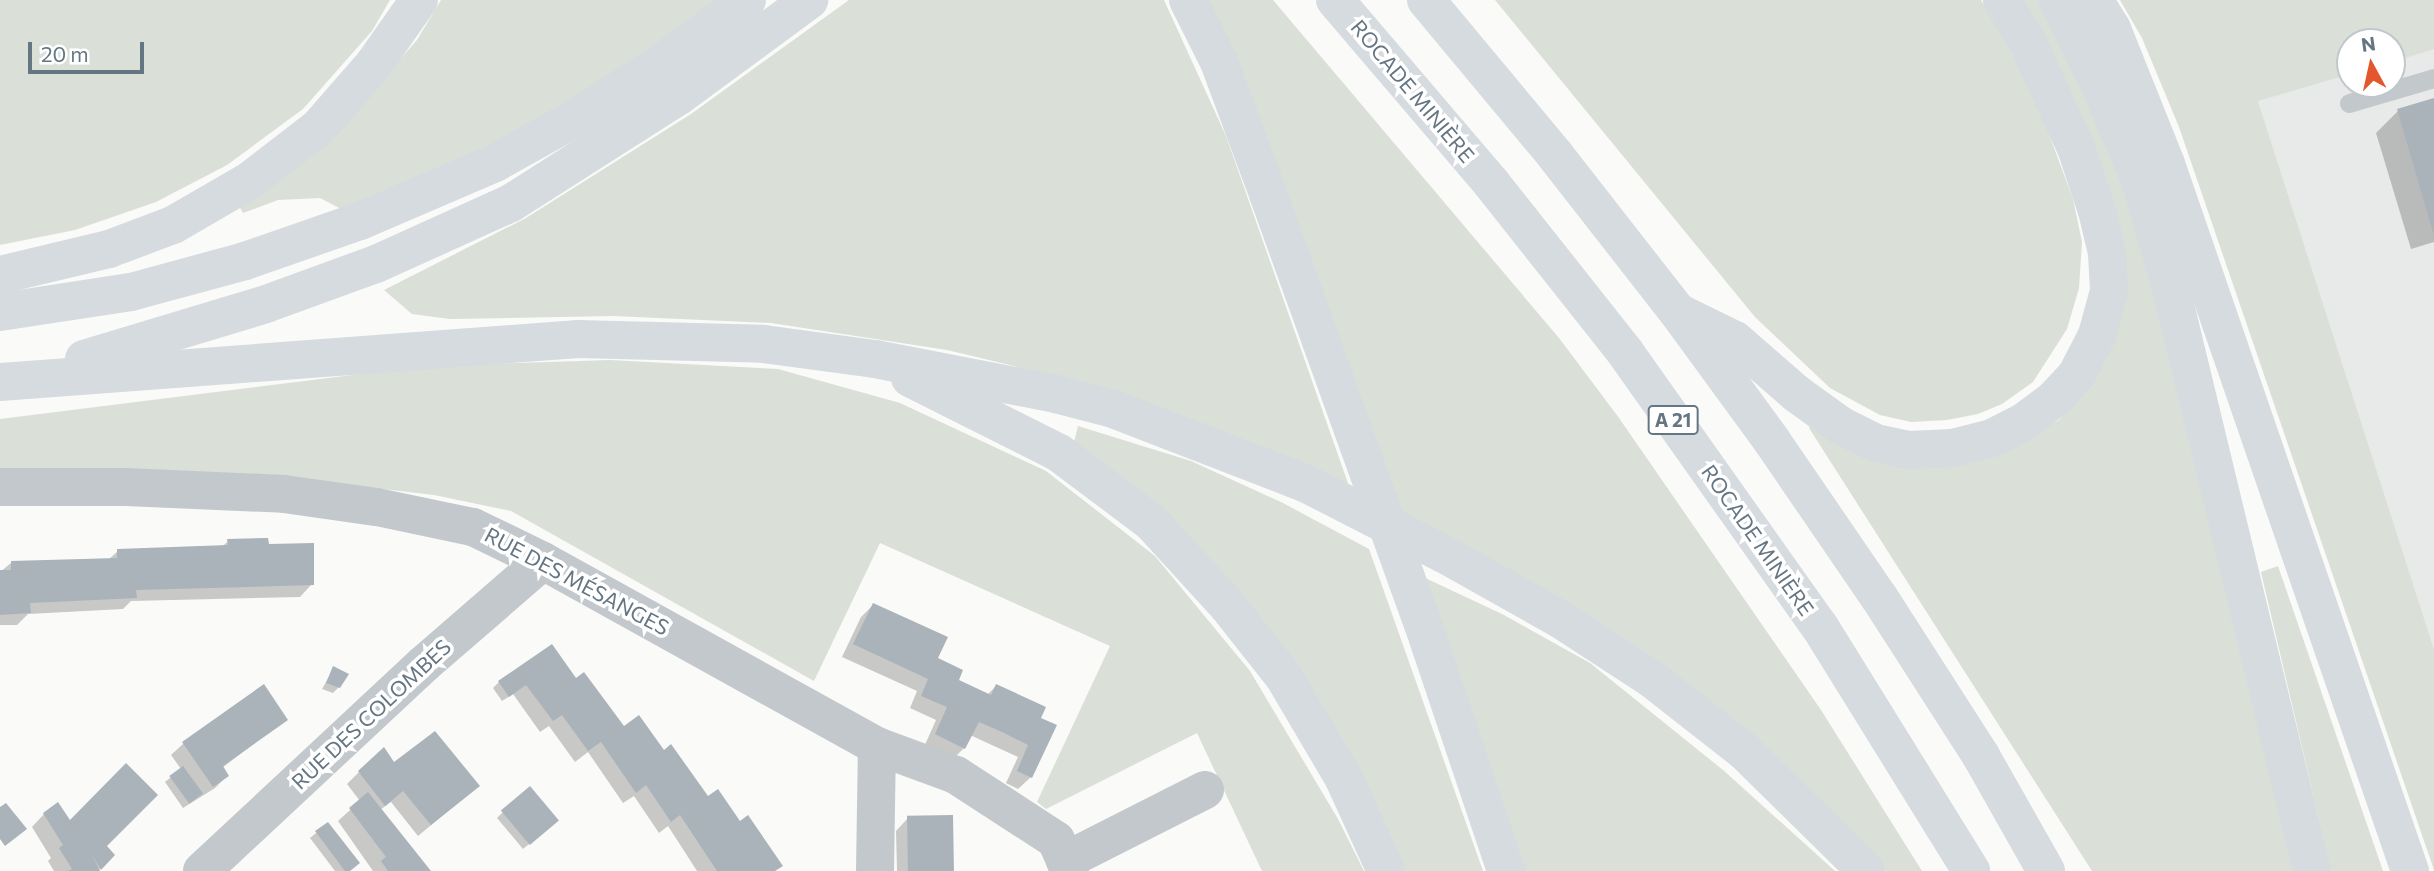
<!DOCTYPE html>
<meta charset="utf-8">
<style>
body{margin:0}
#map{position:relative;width:2434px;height:871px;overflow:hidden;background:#fafaf8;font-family:Commissioner,sans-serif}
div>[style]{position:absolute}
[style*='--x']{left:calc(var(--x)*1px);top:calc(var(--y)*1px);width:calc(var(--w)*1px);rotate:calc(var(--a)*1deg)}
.built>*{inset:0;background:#e8e9e9}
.green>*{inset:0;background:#dadfd7}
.shadow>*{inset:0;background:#0003}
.building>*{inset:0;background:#aab3b9;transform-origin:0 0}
.lane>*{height:19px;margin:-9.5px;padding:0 9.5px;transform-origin:9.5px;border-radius:9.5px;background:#c3c8cc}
.street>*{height:38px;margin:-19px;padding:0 19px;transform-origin:19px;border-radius:19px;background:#c3c8cc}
.highway>*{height:38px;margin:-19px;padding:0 19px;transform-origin:19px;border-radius:19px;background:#d6dbdf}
span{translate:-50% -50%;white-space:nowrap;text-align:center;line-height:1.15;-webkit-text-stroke:7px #fff;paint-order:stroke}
.shield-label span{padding:2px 5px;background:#fff;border:2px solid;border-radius:5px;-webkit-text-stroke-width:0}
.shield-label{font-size:19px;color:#657683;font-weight:700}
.street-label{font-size:21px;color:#657683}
.north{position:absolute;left:2336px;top:28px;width:70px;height:70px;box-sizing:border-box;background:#fff;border:2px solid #c1c8cd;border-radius:50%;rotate:352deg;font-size:19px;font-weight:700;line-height:28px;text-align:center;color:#657683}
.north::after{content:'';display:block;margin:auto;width:24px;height:32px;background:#e4572e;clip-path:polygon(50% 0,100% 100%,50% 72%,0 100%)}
.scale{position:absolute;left:28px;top:42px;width:116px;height:32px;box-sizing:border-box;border:4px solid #657683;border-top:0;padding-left:9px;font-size:21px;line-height:24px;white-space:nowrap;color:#657683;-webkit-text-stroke:5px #fff;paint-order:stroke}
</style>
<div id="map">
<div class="built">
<i style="clip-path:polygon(evenodd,2208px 0,2434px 0,2434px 649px,2258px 101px,2208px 0,2350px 42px,2392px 42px,2392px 84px,2350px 84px,2350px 42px)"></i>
</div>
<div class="green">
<i style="clip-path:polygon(0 0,390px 0,372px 31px,303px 109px,227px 165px,156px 202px,75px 230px,0 245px)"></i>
<i style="clip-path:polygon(441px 0,729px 0,504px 144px,343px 210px,320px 198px,278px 200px,243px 213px,238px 204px,351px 115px,417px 40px)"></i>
<i style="clip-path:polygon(849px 0,1164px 0,1226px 136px,1350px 489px,1117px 391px,947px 350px,771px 323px,613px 316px,450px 319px,412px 314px,384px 290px,526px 218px,691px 114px)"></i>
<i style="clip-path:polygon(1206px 0,1273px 0,1559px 338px,1619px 418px,1821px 710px,1922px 871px,1886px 871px,1844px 827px,1404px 518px)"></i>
<i style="clip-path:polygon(1495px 0,1981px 0,2001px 31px,2039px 107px,2073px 199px,2082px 242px,2079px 288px,2067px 329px,2033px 382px,2002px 404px,1978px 414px,1947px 420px,1911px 422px,1880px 415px,1830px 388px,1755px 317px)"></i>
<i style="clip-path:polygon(2021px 0,2044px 0,2126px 182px,2297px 871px,2092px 871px,1809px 428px,1813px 421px,2004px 451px,2059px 420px,2087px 390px,2112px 338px)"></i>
<i style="clip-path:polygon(2120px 0,2434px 0,2434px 49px,2392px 62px,2392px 42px,2350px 42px,2350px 74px,2258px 101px,2434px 649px,2434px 870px,2179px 127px,2142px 38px)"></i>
<i style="clip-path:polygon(610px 360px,778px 369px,900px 403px,1046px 471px,1155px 556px,1250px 671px,1338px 819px,1364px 871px,1262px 871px,1197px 733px,1046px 809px,1037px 802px,1110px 646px,880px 543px,814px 681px,511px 511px,434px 495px,281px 477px,0 474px,0 419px,425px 366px)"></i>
<i style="clip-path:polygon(1078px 426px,1191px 461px,1281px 502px,1369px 549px,1483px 871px,1402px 871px,1357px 779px,1074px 442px)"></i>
<i style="clip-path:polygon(2278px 566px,2383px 871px,2331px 871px,2261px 572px)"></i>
<i style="clip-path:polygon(1423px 577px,1502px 614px,1590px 663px,1723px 770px,1835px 871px,1524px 871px)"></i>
</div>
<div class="shadow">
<i style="clip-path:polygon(2434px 100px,2434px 242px,2411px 249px,2376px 133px,2398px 111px)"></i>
<i style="clip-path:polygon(228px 541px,267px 546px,312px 584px,300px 597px,131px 601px,123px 609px,28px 614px,17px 625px,0 625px,0 572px,11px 563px,108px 560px,118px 551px,222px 547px)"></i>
<i style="clip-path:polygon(873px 605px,956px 681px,987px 695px,996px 686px,1039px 718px,1054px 726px,1031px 777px,1018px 789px,1006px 783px,1018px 757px,970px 735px,964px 748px,952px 760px,924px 747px,936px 720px,910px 708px,917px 691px,842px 657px,861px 617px)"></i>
<i style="clip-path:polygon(334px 668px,339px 687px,333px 693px,322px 689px)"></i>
<i style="clip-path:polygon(576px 680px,624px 729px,663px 752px,775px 871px,697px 871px,668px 826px,659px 833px,634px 796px,623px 803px,588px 752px,575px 762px,549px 726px,540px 732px,513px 694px,502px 701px,493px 688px,499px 682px)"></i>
<i style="clip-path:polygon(285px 720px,222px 768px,227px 776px,215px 788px,183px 808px,165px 782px,181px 769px,171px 755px,184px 743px)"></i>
<i style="clip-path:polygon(394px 765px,478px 786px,418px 836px,391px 802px,380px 810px,429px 871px,373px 871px,338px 821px,360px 801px,347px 784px,359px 772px)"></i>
<i style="clip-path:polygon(503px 812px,551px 826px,523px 849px,497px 818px)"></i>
<i style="clip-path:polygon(44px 814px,69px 823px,105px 846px,113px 855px,98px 871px,54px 871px,48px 861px,51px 858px,32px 827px)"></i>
<i style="clip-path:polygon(908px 818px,953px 871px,897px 871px,896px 831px)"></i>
<i style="clip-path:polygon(327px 824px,349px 871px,335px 871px,310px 838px)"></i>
</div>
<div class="building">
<i style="clip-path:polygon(2434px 98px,2434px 232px,2433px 232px,2397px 109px)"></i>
<i style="clip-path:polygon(268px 538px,269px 544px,314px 543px,314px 585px,136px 590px,137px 598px,30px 603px,31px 613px,0 615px,0 570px,11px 570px,11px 561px,117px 558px,117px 549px,228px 545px,227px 539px)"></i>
<i style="clip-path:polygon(873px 603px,948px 637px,938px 658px,963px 670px,959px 680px,991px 695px,996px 684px,1046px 707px,1041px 718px,1057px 725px,1032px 778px,1017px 771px,1028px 745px,1002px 732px,979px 722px,965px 749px,935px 734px,947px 707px,921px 696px,928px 679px,853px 644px)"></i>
<i style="clip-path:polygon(552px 644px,576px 678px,584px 672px,624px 726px,639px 715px,664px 750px,671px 744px,708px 796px,718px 789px,740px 821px,748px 815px,783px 866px,775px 871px,717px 871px,680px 815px,671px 822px,646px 785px,636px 793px,601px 742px,588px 751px,562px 715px,553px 721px,526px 685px,509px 697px,498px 681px)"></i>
<i style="clip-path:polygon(333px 666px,349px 674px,340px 688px,326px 683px)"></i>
<i style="clip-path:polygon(264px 684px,288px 720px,223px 766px,229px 776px,213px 787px,182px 742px)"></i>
<i style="clip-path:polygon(435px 731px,480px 786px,431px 825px,403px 791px,385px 806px,358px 771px,384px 747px,394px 762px)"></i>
<i style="clip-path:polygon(126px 763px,158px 795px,107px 846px,115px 855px,101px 870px,92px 855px,100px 871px,68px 871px,72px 869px,59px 848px,63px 845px,43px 813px,58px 802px,70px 820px)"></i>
<i style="left:183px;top:766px;width:34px;height:17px;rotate:54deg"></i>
<i style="left:530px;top:786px;width:45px;height:38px;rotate:50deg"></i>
<i style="clip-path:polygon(368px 792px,431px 871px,388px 871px,381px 861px,386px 857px,349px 808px)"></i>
<i style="clip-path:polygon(6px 803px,27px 829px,5px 846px,0 839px,0 807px)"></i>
<i style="left:953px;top:815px;width:56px;height:46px;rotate:89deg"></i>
<i style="clip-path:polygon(328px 822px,360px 863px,350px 871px,345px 871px,315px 831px)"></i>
</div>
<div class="lane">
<i style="--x:2349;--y:103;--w:89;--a:-16.4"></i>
</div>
<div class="street">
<i style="--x:0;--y:487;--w:126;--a:0"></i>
<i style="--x:126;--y:487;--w:158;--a:2.5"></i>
<i style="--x:284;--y:494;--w:94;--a:8"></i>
<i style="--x:377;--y:507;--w:98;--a:11.8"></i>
<i style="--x:473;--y:527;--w:78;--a:25.9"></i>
<i style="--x:543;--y:561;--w:382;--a:29"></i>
<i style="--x:877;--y:746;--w:84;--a:20.2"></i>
<i style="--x:956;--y:775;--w:119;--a:33"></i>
<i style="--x:1056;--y:840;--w:34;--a:66"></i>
<i style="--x:1065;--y:861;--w:157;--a:-26.9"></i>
<i style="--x:202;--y:871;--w:304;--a:-43"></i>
<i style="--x:424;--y:664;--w:157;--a:-40.9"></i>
<i style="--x:875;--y:871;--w:125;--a:-89.1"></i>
</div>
<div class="highway">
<i style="--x:1188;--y:0;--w:69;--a:63.4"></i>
<i style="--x:1219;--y:62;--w:141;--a:69.6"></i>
<i style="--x:1268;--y:194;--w:473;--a:70.2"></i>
<i style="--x:1428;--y:639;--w:245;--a:71.4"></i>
<i style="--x:1335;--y:0;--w:242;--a:49.5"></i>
<i style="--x:1492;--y:184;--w:214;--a:51.6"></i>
<i style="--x:1625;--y:352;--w:337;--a:54.7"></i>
<i style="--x:1820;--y:627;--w:287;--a:58.2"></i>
<i style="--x:1426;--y:0;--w:202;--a:50.2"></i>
<i style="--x:1555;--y:155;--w:198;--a:52"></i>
<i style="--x:1677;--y:311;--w:161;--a:53.8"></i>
<i style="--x:1772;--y:441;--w:189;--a:55.6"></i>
<i style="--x:1879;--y:597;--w:189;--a:57.3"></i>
<i style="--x:1981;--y:756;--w:132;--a:60.5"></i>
<i style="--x:2058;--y:0;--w:90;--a:63.7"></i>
<i style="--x:2098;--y:81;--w:108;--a:67"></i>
<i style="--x:2140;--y:180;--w:112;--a:74"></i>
<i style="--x:2171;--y:288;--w:600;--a:76.4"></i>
<i style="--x:2094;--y:0;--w:34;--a:58"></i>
<i style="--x:2112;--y:29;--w:145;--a:68.2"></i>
<i style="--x:2166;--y:164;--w:748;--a:70.96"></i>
<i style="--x:0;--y:275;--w:112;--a:-13.4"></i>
<i style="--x:109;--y:249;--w:68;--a:-20.6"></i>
<i style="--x:173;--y:225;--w:88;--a:-30.1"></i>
<i style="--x:249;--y:181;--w:88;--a:-37.6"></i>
<i style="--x:319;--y:127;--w:84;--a:-48.9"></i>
<i style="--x:374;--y:64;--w:78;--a:-54.9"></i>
<i style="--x:0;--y:312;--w:133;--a:-8.7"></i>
<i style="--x:131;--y:292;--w:118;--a:-15.2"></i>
<i style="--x:245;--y:261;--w:122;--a:-19.2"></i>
<i style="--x:360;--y:221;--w:147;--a:-23.2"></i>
<i style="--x:495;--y:163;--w:90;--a:-29.1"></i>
<i style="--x:574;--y:119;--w:100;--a:-32.7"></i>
<i style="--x:658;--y:65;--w:110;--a:-36.1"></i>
<i style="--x:1682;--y:314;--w:59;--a:26.1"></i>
<i style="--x:1735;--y:340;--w:82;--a:41.1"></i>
<i style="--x:1797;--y:394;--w:53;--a:35.8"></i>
<i style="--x:1840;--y:425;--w:40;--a:26.6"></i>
<i style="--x:1876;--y:443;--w:34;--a:12"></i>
<i style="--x:1909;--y:450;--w:44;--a:-2.6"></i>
<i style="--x:1953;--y:448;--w:40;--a:-14.4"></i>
<i style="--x:1992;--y:438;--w:37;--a:-27"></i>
<i style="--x:2025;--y:421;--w:38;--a:-37"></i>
<i style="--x:2055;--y:398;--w:33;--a:-47"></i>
<i style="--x:2077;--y:374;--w:44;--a:-62.9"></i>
<i style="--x:2097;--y:335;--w:46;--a:-74.7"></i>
<i style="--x:2109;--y:291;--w:38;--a:-93"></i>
<i style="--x:2107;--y:253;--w:43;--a:-103.4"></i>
<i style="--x:2097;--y:211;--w:66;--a:-108.4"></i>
<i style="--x:2076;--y:148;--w:118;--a:-114.6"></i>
<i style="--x:2027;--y:41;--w:48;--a:-121.4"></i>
<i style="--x:84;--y:359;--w:190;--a:-16.8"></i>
<i style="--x:266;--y:304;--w:117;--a:-20"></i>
<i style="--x:376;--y:264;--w:148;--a:-24.3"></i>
<i style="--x:511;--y:203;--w:199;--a:-32.5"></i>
<i style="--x:679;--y:96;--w:162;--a:-36.4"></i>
<i style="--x:910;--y:378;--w:167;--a:26.7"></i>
<i style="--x:1059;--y:453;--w:115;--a:36.9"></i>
<i style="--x:1151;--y:522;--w:113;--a:47.5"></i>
<i style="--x:1227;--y:605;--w:92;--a:51.6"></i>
<i style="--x:1284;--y:677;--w:118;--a:59.5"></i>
<i style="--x:1344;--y:779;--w:101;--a:65.5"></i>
<i style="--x:0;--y:382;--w:580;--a:-4.25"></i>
<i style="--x:578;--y:339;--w:186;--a:1.5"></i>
<i style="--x:764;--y:344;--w:112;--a:7.7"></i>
<i style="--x:875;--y:359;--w:184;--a:10.9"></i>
<i style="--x:1056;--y:394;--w:59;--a:14.7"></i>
<i style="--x:1113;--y:409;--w:206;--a:21.1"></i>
<i style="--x:1305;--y:483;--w:156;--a:27.1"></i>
<i style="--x:1444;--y:554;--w:133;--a:29.3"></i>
<i style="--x:1560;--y:619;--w:110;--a:33.1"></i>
<i style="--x:1652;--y:679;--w:118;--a:38.1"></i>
<i style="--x:1745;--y:752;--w:170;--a:44.5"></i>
</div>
<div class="shield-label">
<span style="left:1673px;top:420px">A 21</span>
</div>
<div class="street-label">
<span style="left:1413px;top:91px;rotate:50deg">ROCADE MINIÈRE</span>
<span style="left:1758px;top:540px;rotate:55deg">ROCADE MINIÈRE</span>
<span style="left:577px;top:581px;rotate:28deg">RUE DES MÉSANGES</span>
<span style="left:371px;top:714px;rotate:-43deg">RUE DES COLOMBES</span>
</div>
<div class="north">N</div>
<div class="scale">20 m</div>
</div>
